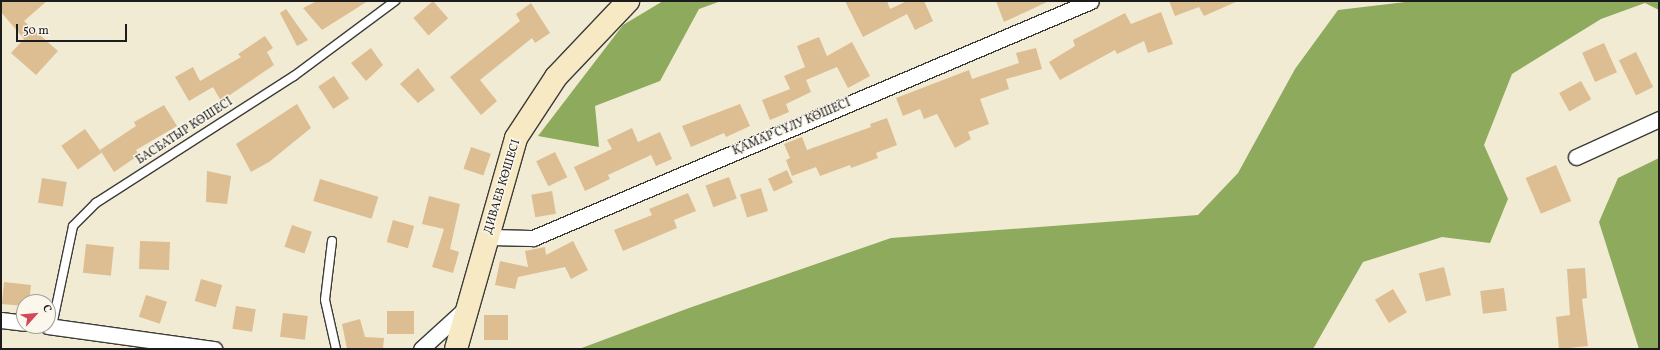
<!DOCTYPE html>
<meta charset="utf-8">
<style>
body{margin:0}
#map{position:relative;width:1660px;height:350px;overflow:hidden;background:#f2ebd4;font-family:Vollkorn,serif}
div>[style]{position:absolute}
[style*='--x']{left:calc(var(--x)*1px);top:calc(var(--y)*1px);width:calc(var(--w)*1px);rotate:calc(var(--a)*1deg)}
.forest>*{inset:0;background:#8daa5d}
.building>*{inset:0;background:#ddbd92;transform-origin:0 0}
.roads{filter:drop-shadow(1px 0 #3c3b38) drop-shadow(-1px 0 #3c3b38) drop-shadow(0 1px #3c3b38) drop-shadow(0 -1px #3c3b38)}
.lane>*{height:8px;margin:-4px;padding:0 4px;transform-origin:4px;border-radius:4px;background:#fff}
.street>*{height:15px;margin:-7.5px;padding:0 7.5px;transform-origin:7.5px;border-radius:7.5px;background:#fff}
.secondary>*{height:22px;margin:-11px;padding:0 11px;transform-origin:11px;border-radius:11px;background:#f7e9c3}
span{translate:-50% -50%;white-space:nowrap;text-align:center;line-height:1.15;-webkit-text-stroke:3px #fbf7ec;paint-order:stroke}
.street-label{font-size:12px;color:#1c1c1c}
.frame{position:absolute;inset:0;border:2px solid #1c1c1c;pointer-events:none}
.north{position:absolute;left:16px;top:294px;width:40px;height:40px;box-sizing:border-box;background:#fbf7ec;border:1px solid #a29f99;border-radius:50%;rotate:63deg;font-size:11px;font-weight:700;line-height:16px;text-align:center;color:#1c1c1c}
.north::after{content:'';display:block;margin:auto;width:14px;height:18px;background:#d1495b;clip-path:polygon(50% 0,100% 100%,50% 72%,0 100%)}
.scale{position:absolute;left:16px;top:24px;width:111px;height:18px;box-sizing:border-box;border:2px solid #1c1c1c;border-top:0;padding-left:5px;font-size:12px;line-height:14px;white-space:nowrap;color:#1c1c1c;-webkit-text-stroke:3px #fbf7ec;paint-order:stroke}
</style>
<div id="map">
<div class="forest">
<i style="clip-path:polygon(663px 1px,721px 1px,699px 9px,660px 81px,595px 106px,599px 147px,538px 136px,623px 25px)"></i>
<i style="clip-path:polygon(1414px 1px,1659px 1px,1659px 10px,1645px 3px,1601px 19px,1512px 74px,1484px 145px,1508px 199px,1490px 243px,1442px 237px,1363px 262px,1313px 349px,579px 349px,689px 308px,891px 238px,1198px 215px,1238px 173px,1295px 69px,1338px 10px)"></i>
<i style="clip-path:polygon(1659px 158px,1659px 349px,1639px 349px,1599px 222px,1618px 178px)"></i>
</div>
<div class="building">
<i style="clip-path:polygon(1px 1px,47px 1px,24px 21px,58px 51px,36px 75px,11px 53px,24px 39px,1px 12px)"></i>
<i style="clip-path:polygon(317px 1px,368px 1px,322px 30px,303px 8px)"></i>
<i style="left:433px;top:1px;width:23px;height:26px;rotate:49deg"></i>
<i style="clip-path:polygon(845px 1px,887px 1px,890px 9px,907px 1px,924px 1px,933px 21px,915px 30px,907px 14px,863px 37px)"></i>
<i style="clip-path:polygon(996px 1px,1049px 1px,1004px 22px)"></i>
<i style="clip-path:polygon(1169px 1px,1238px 1px,1204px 16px,1199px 7px,1175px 16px)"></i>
<i style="clip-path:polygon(531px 3px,550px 33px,535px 43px,532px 38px,480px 80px,497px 101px,481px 115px,450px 77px,520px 21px,516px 14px)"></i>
<i style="clip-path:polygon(286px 9px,308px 40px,297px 46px,280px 13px)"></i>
<i style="clip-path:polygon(1161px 12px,1173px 44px,1148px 53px,1144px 41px,1117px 54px,1115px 50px,1060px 80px,1049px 62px,1075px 46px,1073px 40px,1125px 13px,1131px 24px)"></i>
<i style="clip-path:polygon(265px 36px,273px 48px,267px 52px,274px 65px,221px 101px,213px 87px,189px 101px,175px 77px,193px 67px,200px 81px,241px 57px,238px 54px)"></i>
<i style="clip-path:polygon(819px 37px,827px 56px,852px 42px,870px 76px,848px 88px,837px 67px,806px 80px,811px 92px,786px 104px,789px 112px,770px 120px,762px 100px,790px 89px,784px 76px,805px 67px,797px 46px)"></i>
<i style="left:1604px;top:43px;width:32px;height:24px;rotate:66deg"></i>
<i style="clip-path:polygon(371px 48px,383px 65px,366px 81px,351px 63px)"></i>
<i style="clip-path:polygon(1036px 48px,1042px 69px,1006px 79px,1009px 89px,980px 99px,989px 124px,968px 132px,971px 139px,955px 148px,937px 114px,924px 119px,920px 109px,903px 116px,896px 98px,969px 70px,972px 79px,1019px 63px,1016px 53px)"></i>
<i style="left:1636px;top:52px;width:39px;height:19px;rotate:64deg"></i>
<i style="clip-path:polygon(418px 68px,435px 90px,418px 103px,400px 84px)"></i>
<i style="left:334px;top:76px;width:27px;height:19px;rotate:56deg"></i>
<i style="left:1581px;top:81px;width:21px;height:25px;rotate:61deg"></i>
<i style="clip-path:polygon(297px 104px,311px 128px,269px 162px,251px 172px,236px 144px)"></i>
<i style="clip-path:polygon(740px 104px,750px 126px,726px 137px,724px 133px,691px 147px,682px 126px)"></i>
<i style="clip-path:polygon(164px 105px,177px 126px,136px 150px,139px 155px,114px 172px,100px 150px,136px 126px,134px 122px)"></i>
<i style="clip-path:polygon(887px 118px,897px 145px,876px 153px,878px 158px,851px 168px,850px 165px,820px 176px,816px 167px,792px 176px,786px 160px,790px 158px,784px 144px,802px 137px,807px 150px,871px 127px,870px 124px)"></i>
<i style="clip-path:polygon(632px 128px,638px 142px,660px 132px,672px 159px,656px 166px,651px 155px,608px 175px,610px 179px,585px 191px,574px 167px,612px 149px,607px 140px)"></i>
<i style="left:85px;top:129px;width:29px;height:29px;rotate:55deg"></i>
<i style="left:471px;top:147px;width:21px;height:23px;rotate:19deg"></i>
<i style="left:555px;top:152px;width:28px;height:21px;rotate:64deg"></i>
<i style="left:1556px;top:165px;width:39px;height:33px;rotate:67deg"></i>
<i style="left:787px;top:170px;width:14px;height:21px;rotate:65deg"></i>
<i style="clip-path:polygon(207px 171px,231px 176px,227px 204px,206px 202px)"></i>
<i style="left:729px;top:177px;width:23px;height:25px;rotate:70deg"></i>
<i style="left:42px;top:178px;width:25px;height:25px;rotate:9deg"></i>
<i style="left:320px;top:179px;width:61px;height:23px;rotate:17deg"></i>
<i style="left:761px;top:188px;width:24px;height:22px;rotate:73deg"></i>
<i style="left:552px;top:191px;width:23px;height:21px;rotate:80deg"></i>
<i style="clip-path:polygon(688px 193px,696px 211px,674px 220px,677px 228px,623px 251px,614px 230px,652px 215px,649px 209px)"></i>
<i style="clip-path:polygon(429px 196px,460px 204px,450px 249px,459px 252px,453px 273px,432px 267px,444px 229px,422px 224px)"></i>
<i style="left:393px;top:220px;width:22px;height:23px;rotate:16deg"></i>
<i style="left:292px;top:225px;width:21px;height:23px;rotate:19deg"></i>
<i style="left:140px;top:241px;width:30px;height:28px;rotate:2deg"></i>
<i style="clip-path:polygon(573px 241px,588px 270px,571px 279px,565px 267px,518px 277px,515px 289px,495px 285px,500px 261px,528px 267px,525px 251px,545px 247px,546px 255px)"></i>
<i style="left:86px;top:244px;width:28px;height:29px;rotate:6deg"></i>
<i style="left:1444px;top:267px;width:29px;height:26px;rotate:76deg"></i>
<i style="clip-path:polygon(1585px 268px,1587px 298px,1582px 299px,1588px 346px,1559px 349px,1556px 317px,1570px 315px,1567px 269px)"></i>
<i style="left:201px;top:279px;width:22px;height:23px;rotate:16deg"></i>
<i style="clip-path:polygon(4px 282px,31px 285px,29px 302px,24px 302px,24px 306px,2px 304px)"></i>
<i style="left:1504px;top:288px;width:23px;height:24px;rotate:83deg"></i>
<i style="left:1393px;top:289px;width:27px;height:21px;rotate:59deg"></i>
<i style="left:146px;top:295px;width:22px;height:23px;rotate:18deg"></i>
<i style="left:236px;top:306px;width:20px;height:23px;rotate:9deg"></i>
<i style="left:387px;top:311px;width:27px;height:23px"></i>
<i style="left:283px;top:313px;width:25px;height:24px;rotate:7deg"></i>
<i style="left:484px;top:315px;width:24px;height:25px"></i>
<i style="clip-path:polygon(360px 319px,365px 337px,384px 338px,383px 349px,347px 349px,342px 324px)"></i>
</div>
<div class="roads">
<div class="lane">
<i style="--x:332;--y:241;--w:59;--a:96.8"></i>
<i style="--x:325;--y:300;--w:50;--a:77.3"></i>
<i style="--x:52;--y:326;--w:102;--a:-78.1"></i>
<i style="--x:73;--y:226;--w:33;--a:-45"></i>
<i style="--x:96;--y:203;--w:235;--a:-32.7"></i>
<i style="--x:294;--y:76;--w:126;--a:-36.6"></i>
</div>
<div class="street">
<i style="--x:1576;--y:157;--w:91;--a:-24.6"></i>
<i style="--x:488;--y:237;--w:45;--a:1.3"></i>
<i style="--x:533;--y:238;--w:606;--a:-23.01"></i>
<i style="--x:1;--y:320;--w:23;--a:7"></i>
<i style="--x:48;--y:326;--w:168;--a:7.9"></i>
<i style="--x:421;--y:349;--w:62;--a:-42.4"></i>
</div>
<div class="secondary">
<i style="--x:456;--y:349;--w:219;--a:-74.1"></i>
<i style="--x:516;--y:138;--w:73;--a:-56.7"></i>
<i style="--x:556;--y:77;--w:105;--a:-46.5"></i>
</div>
</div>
<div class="street-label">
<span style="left:792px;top:128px;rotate:-23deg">ҚАМАР СҰЛУ КӨШЕСІ</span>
<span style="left:185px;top:132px;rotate:-33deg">БАСБАТЫР КӨШЕСІ</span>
<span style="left:503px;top:187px;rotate:-73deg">ДИВАЕВ КӨШЕСІ</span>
</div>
<div class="frame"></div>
<div class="north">С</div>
<div class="scale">50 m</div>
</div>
